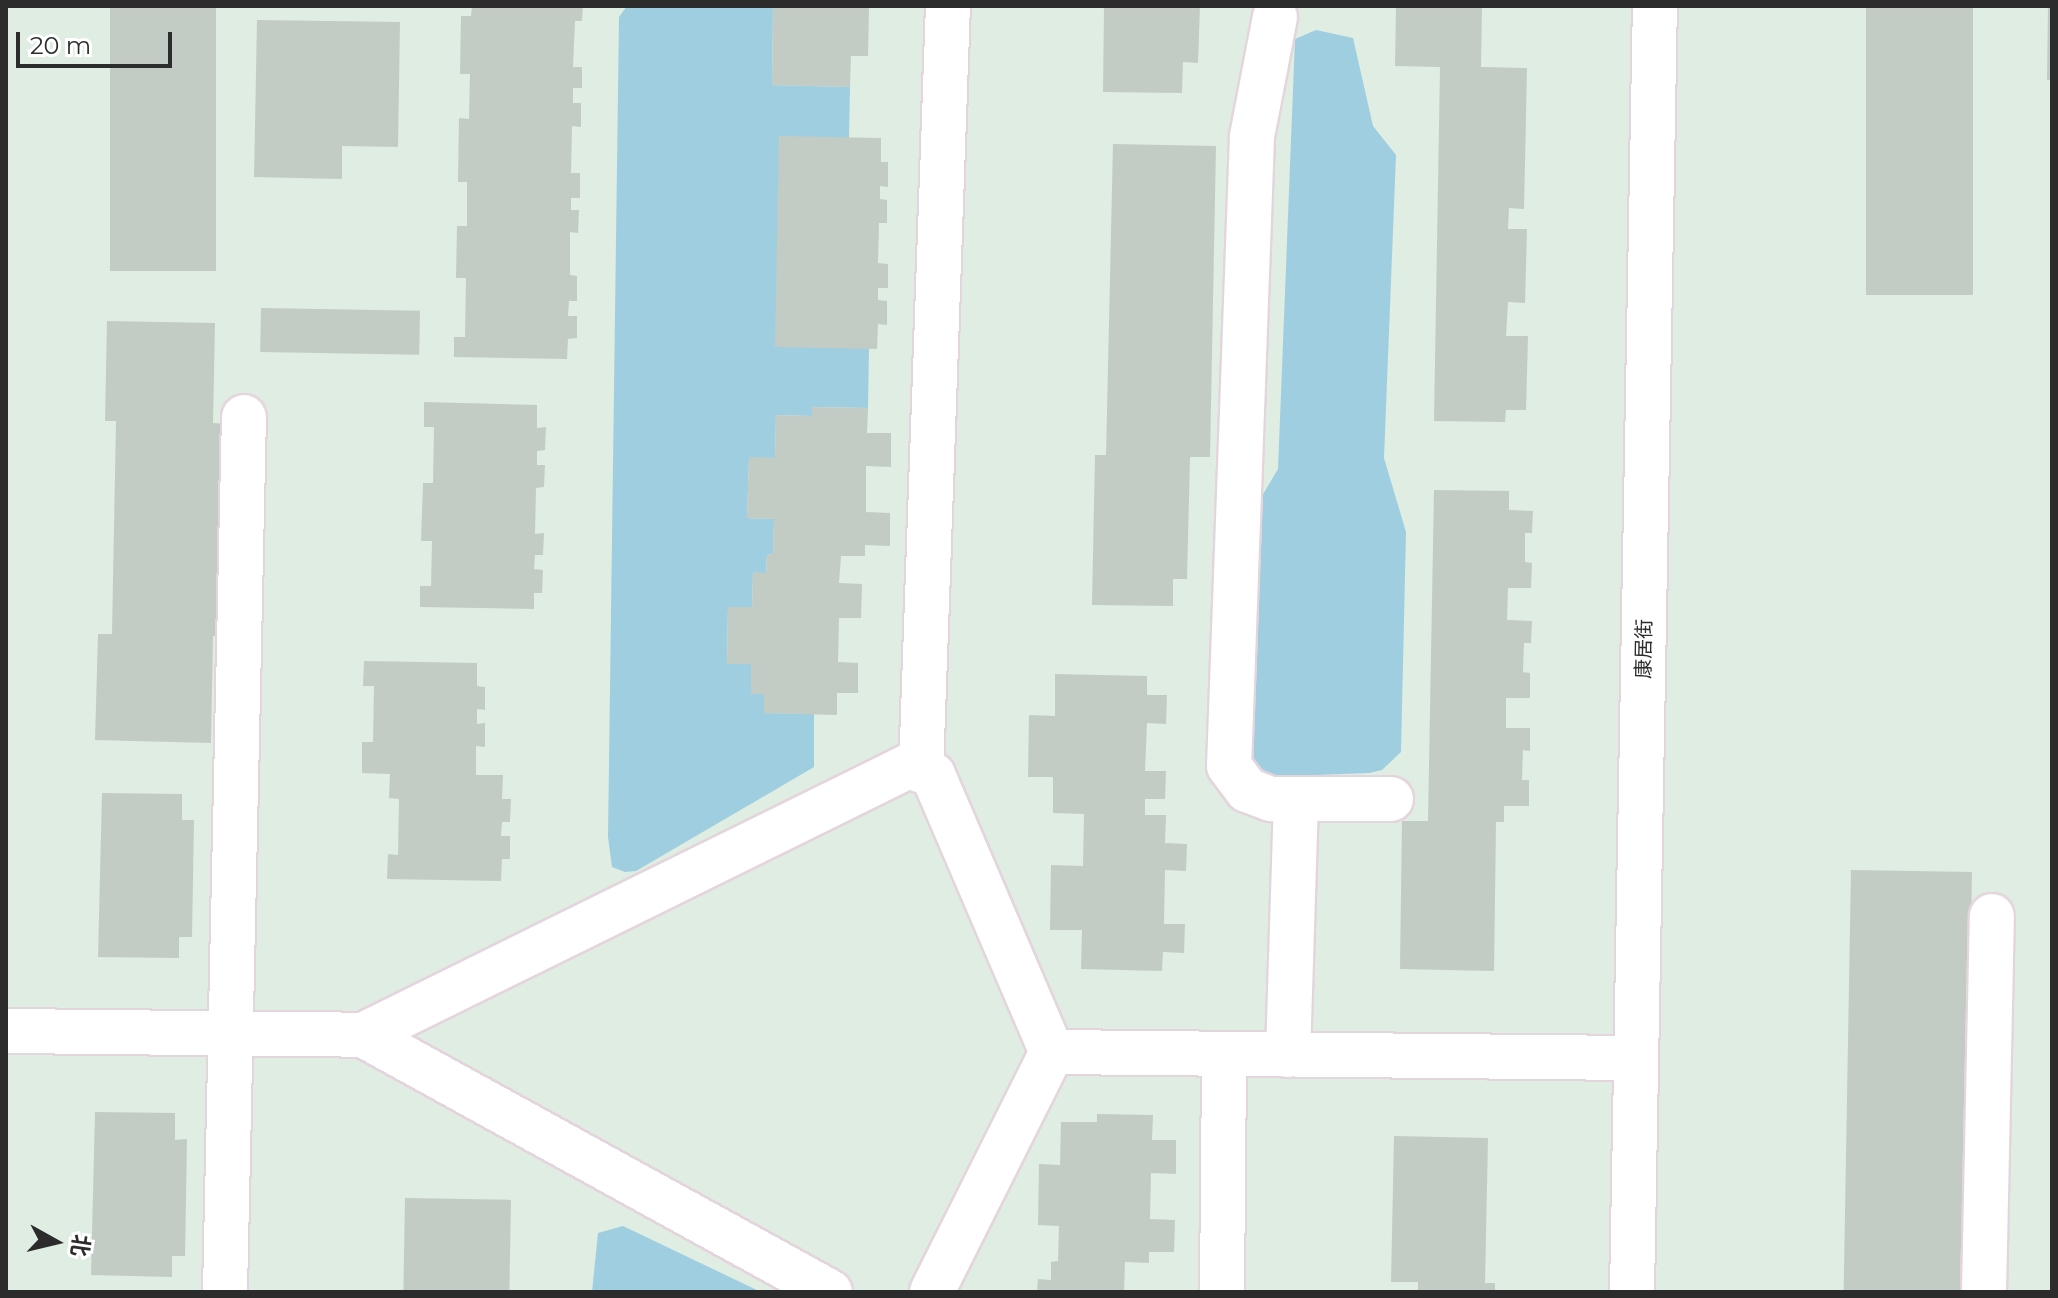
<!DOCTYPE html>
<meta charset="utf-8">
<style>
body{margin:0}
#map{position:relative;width:2058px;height:1298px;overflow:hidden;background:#dfede2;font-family:Montserrat,"Noto Sans SC",sans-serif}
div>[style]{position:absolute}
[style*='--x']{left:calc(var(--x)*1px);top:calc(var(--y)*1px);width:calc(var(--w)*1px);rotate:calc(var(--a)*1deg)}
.green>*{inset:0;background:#9fcee1}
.building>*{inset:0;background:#c2ccc4;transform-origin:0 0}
.roads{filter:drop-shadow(2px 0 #e4d5dd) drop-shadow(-2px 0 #e4d5dd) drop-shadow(0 2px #e4d5dd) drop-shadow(0 -2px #e4d5dd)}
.minor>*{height:44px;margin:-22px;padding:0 22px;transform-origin:22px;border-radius:22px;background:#fff}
span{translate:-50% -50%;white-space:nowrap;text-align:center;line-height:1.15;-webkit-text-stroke:7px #fff;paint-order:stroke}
.street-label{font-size:20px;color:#2c2c2c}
.frame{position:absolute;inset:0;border:8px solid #2c2c2c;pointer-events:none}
.north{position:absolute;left:16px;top:1202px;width:80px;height:80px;-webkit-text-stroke:6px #fff;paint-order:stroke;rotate:98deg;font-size:22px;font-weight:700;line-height:32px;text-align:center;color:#2c2c2c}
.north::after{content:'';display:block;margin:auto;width:28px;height:36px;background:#2c2c2c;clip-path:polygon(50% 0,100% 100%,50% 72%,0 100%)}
.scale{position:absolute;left:16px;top:32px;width:156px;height:36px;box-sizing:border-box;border:4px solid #2c2c2c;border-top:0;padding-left:10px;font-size:24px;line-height:28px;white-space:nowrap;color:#2c2c2c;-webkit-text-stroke:6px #fff;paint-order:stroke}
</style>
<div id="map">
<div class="green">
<i style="clip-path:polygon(627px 6px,773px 6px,772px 85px,850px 87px,849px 138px,869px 348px,868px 408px,813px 407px,812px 416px,776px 415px,775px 458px,749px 458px,747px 518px,774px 519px,773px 554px,767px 555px,766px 573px,753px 573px,752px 607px,728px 608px,727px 663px,751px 664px,751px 694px,764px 694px,764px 713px,814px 714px,814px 767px,636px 871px,625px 872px,612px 867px,608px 837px,619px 17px)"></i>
<i style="clip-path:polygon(1316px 30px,1353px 38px,1373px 126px,1396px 155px,1384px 458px,1406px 532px,1401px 752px,1382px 770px,1369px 773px,1263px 777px,1252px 762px,1250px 750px,1256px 532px,1262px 496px,1278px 469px,1295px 39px)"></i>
<i style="clip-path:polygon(623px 1226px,761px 1292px,592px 1292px,598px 1233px)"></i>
</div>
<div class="building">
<i style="left:110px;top:6px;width:106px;height:265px"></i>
<i style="clip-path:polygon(472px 6px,583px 6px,582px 21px,575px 21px,573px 67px,582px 67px,582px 88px,573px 88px,573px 103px,581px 103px,581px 127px,572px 126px,571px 173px,580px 173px,580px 198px,571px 198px,571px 210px,579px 210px,578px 233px,570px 232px,570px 275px,577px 276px,577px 301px,569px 301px,568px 316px,577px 316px,577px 338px,568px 339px,567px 359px,454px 357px,454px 337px,465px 337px,466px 278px,456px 278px,457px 226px,467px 226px,467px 182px,458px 182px,459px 118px,469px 119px,470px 74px,460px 74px,461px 16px,471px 16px)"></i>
<i style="clip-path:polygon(773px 6px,869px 6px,868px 56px,851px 56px,850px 87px,772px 85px)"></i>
<i style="clip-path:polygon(1104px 6px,1200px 6px,1198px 63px,1183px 62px,1182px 93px,1103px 92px)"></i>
<i style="clip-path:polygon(1396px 6px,1482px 6px,1481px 67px,1527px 68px,1524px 209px,1509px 208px,1508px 229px,1527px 229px,1525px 303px,1508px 302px,1506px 336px,1528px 336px,1526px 410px,1506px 410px,1505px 422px,1434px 421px,1440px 67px,1395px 66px)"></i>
<i style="left:1866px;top:6px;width:107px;height:289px"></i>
<i style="clip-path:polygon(2048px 6px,2052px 6px,2052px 80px,2047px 80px)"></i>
<i style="clip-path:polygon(257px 20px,400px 22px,398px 147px,342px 146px,342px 179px,254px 177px)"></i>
<i style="clip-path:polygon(779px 136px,881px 138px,881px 162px,888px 162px,888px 187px,880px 186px,880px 199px,887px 200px,887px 223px,879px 223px,878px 263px,888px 264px,888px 288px,878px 288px,878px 300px,887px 301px,887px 325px,878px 324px,877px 349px,775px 347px)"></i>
<i style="clip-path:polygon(1113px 144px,1216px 146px,1210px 457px,1190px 457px,1187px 579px,1173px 579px,1173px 606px,1092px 605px,1095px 455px,1106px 455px)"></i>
<i style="left:261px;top:308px;width:159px;height:44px;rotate:1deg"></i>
<i style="clip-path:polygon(107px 321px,215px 323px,213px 423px,229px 424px,225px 636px,213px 636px,211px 743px,95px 740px,98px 634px,112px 634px,116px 421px,105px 421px)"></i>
<i style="clip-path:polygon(424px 402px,537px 405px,537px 428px,546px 427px,545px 450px,537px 451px,537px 465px,545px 465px,544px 487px,536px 488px,535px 534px,544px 533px,543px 555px,535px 555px,534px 569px,543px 570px,542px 593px,534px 593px,534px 609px,420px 607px,420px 586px,431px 586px,432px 541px,421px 541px,423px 483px,433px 483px,434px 427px,424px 427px)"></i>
<i style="clip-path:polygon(812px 407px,868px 408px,867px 433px,891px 433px,891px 467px,866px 466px,866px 512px,890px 513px,890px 546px,865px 545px,865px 556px,841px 556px,839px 583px,862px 584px,861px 618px,839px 618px,838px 662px,858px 663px,858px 693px,837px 693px,837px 715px,764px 713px,764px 694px,751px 694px,751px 664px,727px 664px,728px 607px,752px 607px,753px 572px,766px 573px,767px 555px,773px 554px,774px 519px,747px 518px,749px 457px,775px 458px,776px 415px,812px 416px)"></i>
<i style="clip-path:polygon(1434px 490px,1509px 491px,1509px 510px,1533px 511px,1532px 533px,1525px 533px,1525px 562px,1532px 563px,1531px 588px,1508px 588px,1507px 620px,1532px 621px,1531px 643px,1524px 643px,1523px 672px,1530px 673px,1530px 698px,1506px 698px,1506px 728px,1530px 728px,1530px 751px,1523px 750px,1522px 780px,1529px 780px,1529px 806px,1504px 806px,1504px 822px,1496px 822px,1494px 971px,1400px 969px,1402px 821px,1428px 821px)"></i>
<i style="clip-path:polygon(364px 661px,477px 663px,477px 686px,485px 687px,485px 710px,477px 709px,477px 724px,485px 723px,485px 747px,476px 746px,476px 775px,503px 775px,502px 799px,511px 799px,510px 822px,502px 822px,501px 836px,510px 836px,510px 859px,502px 859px,501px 881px,387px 879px,388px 854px,398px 855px,399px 799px,389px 798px,390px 774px,362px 773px,362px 742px,373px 742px,374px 686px,363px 686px)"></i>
<i style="clip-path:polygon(1055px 674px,1147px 676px,1147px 695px,1167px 695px,1166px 724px,1147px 723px,1145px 771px,1166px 771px,1165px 799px,1145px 799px,1145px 815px,1166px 815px,1165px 843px,1187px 844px,1186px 871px,1165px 870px,1164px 924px,1185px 924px,1184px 953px,1163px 952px,1162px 971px,1081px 969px,1082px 930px,1050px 930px,1051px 865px,1083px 866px,1084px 814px,1053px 813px,1053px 777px,1028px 777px,1029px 715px,1055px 716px)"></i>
<i style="clip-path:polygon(102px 793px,182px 794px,182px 820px,194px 820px,192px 937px,179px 937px,179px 958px,98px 957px)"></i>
<i style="left:1851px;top:870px;width:121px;height:422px;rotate:1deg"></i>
<i style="clip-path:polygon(95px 1112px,175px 1113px,175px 1140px,187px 1139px,185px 1256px,172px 1256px,172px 1277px,91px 1275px)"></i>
<i style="clip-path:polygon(1097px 1114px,1153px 1115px,1152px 1140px,1176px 1140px,1176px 1174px,1151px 1173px,1150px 1219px,1175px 1220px,1174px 1252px,1149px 1252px,1149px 1263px,1125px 1262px,1124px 1292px,1037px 1292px,1038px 1279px,1051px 1280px,1051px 1262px,1058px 1261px,1059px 1226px,1038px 1225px,1039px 1164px,1060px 1165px,1061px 1122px,1097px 1122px)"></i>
<i style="clip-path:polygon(1394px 1136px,1488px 1138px,1485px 1283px,1495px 1283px,1495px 1292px,1418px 1292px,1418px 1282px,1391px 1282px)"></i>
<i style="left:405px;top:1198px;width:106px;height:94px;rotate:1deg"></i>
</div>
<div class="roads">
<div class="minor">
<i style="--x:1275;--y:17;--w:122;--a:100.9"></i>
<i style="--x:1252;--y:137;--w:629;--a:92.09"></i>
<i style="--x:1229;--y:766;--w:30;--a:53"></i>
<i style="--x:1247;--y:790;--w:26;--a:21"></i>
<i style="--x:1271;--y:799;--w:120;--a:0"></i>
<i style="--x:921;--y:770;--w:764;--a:-87.98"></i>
<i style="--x:6;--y:1031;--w:357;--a:0.6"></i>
<i style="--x:363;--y:1035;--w:609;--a:-26.23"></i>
<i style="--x:909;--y:766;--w:26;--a:21"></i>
<i style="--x:933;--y:775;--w:301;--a:66.8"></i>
<i style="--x:1052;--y:1052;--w:268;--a:116.6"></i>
<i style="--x:363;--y:1035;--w:533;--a:28.82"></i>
<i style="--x:1052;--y:1052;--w:584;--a:0.59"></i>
<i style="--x:1288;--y:1055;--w:256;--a:-88.2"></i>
<i style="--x:225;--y:1292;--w:875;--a:-88.76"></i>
<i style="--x:1222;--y:1292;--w:237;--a:-89.5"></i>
<i style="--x:1632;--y:1292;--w:1286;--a:-88.98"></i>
<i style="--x:1984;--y:1292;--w:376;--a:-88.8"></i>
</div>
</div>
<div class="street-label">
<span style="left:1644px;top:649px;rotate:-89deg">康居街</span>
</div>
<div class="frame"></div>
<div class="north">北</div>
<div class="scale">20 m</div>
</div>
